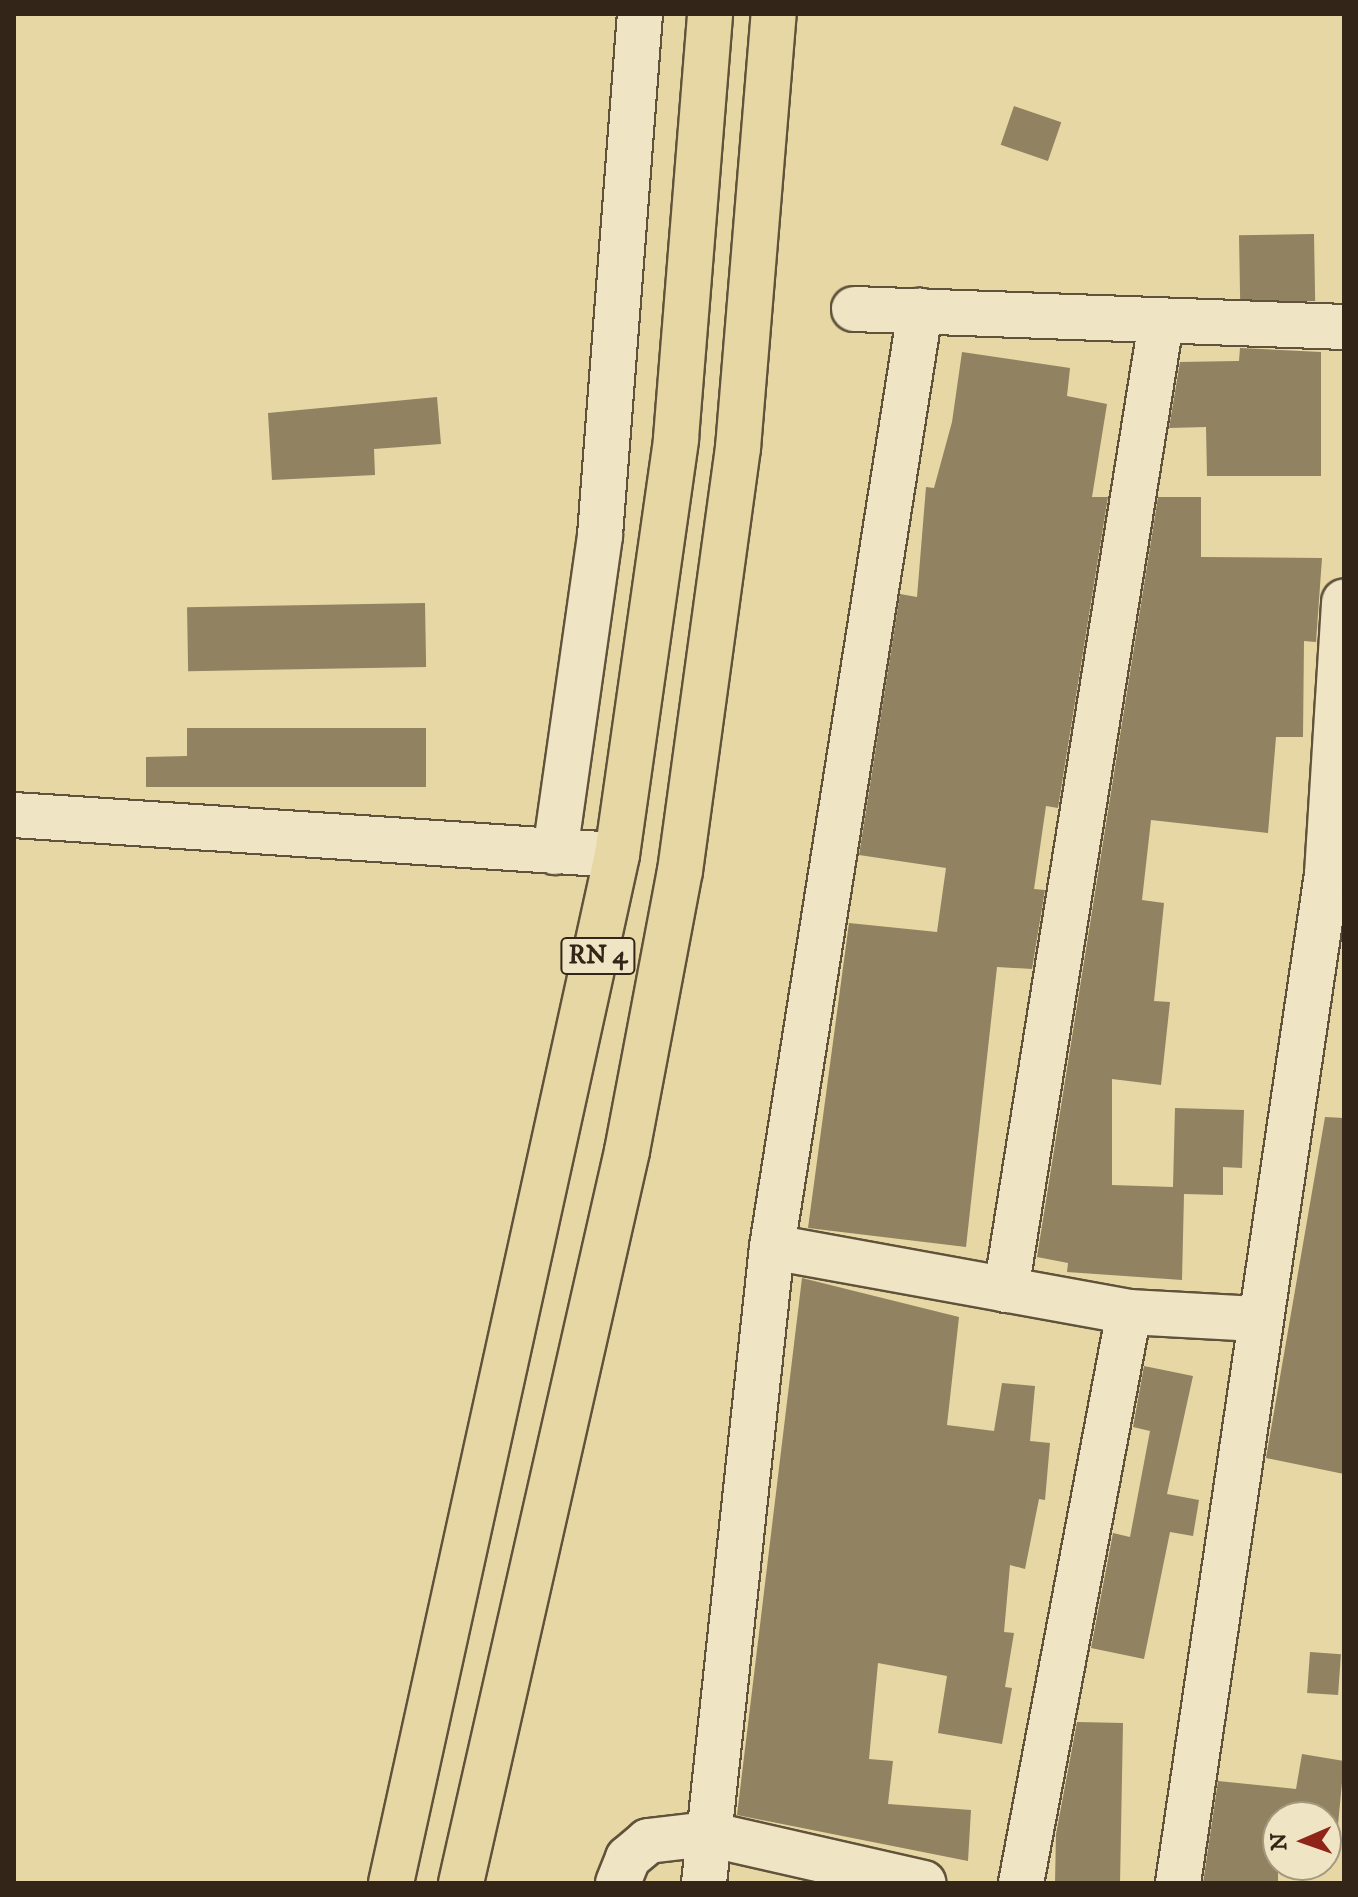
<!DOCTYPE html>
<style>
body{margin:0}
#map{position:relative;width:1358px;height:1897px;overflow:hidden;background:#e7d7a4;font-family:"IM FELL DW Pica",serif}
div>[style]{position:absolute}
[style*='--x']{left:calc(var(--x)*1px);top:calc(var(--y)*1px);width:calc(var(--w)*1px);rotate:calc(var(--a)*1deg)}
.building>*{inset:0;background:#918261;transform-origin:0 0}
.roads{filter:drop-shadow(2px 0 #60523b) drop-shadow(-2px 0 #60523b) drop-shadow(0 2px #60523b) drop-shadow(0 -2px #60523b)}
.minor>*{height:44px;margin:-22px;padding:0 22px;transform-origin:22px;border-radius:22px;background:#efe5c4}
.primary>*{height:44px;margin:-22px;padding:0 22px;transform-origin:22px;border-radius:22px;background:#e7d7a4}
span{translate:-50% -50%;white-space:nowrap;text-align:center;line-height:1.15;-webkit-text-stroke:6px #efe5c4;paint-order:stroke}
.shield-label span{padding:2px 6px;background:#efe5c4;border:2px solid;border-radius:6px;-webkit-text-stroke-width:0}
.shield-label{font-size:26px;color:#332518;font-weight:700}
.frame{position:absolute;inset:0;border:16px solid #332518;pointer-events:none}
.north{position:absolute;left:1262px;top:1801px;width:80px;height:80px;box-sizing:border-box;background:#efe5c4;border:2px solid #a4987f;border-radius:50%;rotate:268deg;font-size:22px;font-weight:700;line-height:32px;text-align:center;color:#332518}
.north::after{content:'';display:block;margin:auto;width:28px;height:36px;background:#8f2418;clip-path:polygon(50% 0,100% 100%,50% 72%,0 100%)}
</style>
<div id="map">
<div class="building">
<i style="left:1014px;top:106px;width:50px;height:41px;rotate:19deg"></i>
<i style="left:1314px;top:234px;width:67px;height:75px;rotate:89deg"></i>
<i style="clip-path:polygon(1240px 348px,1321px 352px,1321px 476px,1207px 476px,1206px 427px,1169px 428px,1180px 362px,1239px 361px)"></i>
<i style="clip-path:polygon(962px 352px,1070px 368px,1067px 396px,1107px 404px,1092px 497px,1108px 497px,1058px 808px,1046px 806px,1034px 889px,1045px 890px,1032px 969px,997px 967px,966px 1247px,808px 1228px,849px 923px,937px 932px,946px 868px,859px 855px,900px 594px,917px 597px,926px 487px,934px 488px,952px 422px)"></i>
<i style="clip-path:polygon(437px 397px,441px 444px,374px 449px,375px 475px,272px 480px,268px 413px)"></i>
<i style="clip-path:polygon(1158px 497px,1201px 497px,1201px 557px,1322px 558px,1316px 642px,1304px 641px,1303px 737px,1276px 737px,1268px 833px,1151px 820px,1142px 900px,1164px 903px,1154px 1001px,1170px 1002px,1161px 1085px,1112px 1079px,1112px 1185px,1173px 1187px,1175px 1108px,1244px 1110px,1242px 1168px,1223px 1167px,1223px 1195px,1184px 1194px,1182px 1280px,1067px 1272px,1068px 1263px,1037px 1257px)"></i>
<i style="left:425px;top:603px;width:64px;height:238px;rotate:89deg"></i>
<i style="clip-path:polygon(187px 728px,426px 728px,426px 787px,146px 787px,146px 757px,187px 756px)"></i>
<i style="clip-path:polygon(1325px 1117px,1344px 1118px,1344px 1474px,1266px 1458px)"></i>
<i style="clip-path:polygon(802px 1278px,959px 1317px,947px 1425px,994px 1431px,1002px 1383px,1035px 1386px,1030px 1441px,1050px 1443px,1045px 1500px,1039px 1499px,1025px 1569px,1010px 1565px,1004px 1632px,1014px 1633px,1005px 1687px,1012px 1688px,1002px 1744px,938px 1733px,947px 1676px,878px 1663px,869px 1759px,893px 1761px,888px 1804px,971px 1810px,968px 1861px,737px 1815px)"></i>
<i style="clip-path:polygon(1144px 1366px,1193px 1376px,1167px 1494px,1199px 1500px,1193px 1536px,1170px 1532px,1144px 1659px,1091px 1648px,1113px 1533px,1130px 1537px,1150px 1431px,1133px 1427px)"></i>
<i style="left:1310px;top:1652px;width:31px;height:41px;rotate:4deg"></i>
<i style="clip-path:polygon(1077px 1722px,1123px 1723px,1120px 1883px,1055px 1883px,1056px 1834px)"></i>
<i style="clip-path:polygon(1302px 1754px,1344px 1761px,1335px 1857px,1326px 1855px,1326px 1817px,1278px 1817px,1278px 1883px,1203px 1883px,1218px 1781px,1296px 1789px)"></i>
</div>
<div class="roads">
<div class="minor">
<i style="--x:854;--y:309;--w:490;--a:2.1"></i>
<i style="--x:14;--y:815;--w:604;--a:3.8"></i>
<i style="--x:555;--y:852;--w:320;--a:-81.9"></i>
<i style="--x:600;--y:535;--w:523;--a:-85.61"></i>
<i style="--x:772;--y:1247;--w:363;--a:10.3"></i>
<i style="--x:1129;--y:1312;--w:128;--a:3.1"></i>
<i style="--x:1006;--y:1290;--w:980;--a:-80.9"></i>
<i style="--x:618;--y:1883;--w:27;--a:-68"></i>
<i style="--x:628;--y:1858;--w:26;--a:-40"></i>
<i style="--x:648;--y:1841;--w:60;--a:-6.7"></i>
<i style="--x:708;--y:1834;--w:221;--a:12.8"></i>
<i style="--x:704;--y:1883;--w:640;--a:-83.9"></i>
<i style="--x:772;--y:1247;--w:948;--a:-81.01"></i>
<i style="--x:1021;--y:1883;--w:581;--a:-79.29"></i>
<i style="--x:1178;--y:1883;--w:1020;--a:-81.6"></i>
<i style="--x:1327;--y:874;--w:273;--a:-86.4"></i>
</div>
<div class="primary">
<i style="--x:391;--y:1883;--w:1053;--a:-77.6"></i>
<i style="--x:617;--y:855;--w:421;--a:-81.9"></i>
<i style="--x:676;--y:438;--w:425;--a:-85.4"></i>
<i style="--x:461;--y:1883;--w:751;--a:-77.22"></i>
<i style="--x:627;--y:1151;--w:285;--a:-79.3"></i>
<i style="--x:680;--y:871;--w:427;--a:-82.2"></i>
<i style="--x:738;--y:448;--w:435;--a:-85.3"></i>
</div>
</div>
<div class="shield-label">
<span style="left:598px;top:956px">RN 4</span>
</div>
<div class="frame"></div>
<div class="north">N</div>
</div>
